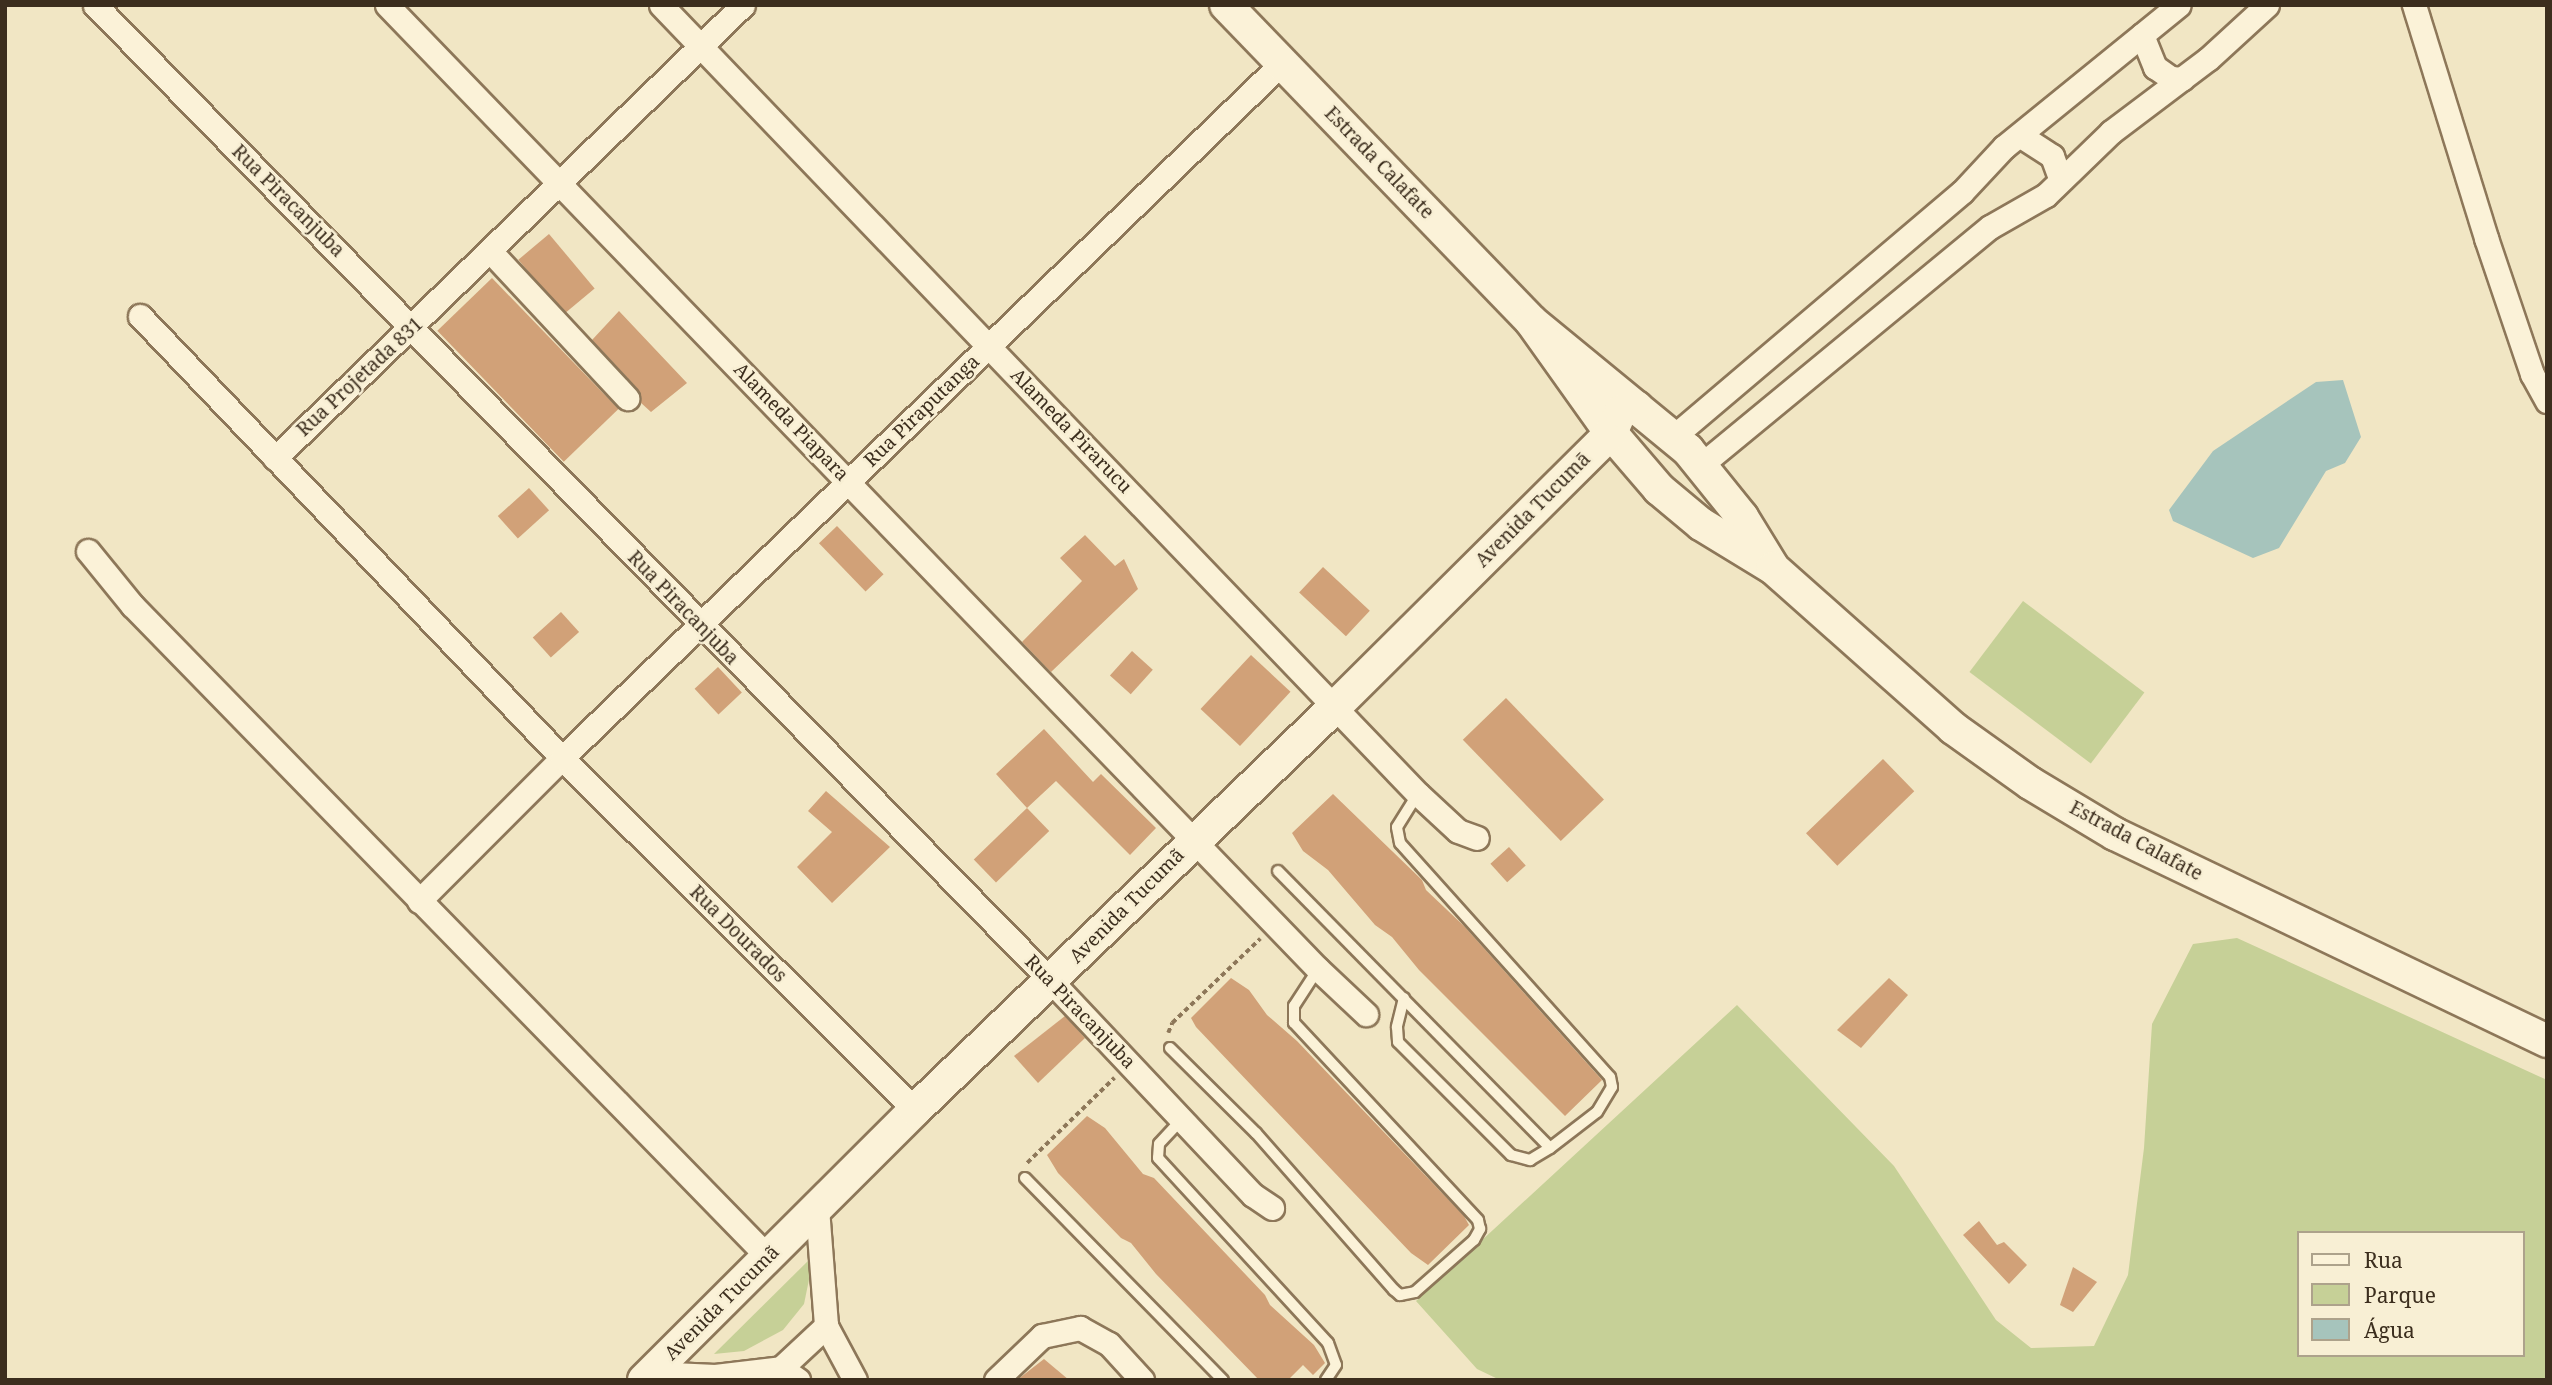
<!DOCTYPE html>
<meta charset="utf-8">
<style>
body{margin:0}
#map{position:relative;width:2552px;height:1385px;overflow:hidden;background:#f1e6c4;font-family:"Noto Serif",serif}
div>[style]{position:absolute}
[style*='--x']{left:calc(var(--x)*1px);top:calc(var(--y)*1px);width:calc(var(--w)*1px);rotate:calc(var(--a)*1deg)}
.green>*{inset:0;background:#c6d097;transform-origin:0 0}
.water>*{inset:0;background:#a6c4bc}
.building>*{inset:0;background:#d1a178;transform-origin:0 0}
.path>*{height:3.5px;margin-top:-1.75px;transform-origin:0;background:repeating-linear-gradient(90deg,#8d7759 0 5px,transparent 0 8.5px)}
.roads{filter:drop-shadow(2px 0 #8d7759) drop-shadow(-2px 0 #8d7759) drop-shadow(0 2px #8d7759) drop-shadow(0 -2px #8d7759)}
.lane>*{height:10px;margin:-5px;padding:0 5px;transform-origin:5px;border-radius:5px;background:#fbf2d8}
.street>*{height:23px;margin:-11.5px;padding:0 11.5px;transform-origin:11.5px;border-radius:11.5px;background:#fbf2d8}
.secondary>*{height:32px;margin:-16px;padding:0 16px;transform-origin:16px;border-radius:16px;background:#fbf2d8}
span{translate:-50% -50%;white-space:nowrap;text-align:center;line-height:1.15;-webkit-text-stroke:5px #f8efd4;paint-order:stroke}
.street-label{font-size:19px;color:#3c2e1e}
.frame{position:absolute;inset:0;border:7px solid #3c2e1e;pointer-events:none}
.legend{position:absolute;left:2297px;top:1231px;width:228px;height:126px;box-sizing:border-box;background:#f8efd4;border:2px solid #ada28b;margin:0;padding:9px 12px;list-style:none;font-size:21px;color:#3c2e1e}
.legend li{display:flex;align-items:center;gap:14px;height:35px}
.legend b{width:35px;border:2px solid #ada28b}
</style>
<div id="map">
<div class="green">
<i style="left:2023px;top:601px;width:152px;height:89px;rotate:37deg"></i>
<i style="clip-path:polygon(evenodd,2237px 938px,2547px 1080px,2547px 1380px,1500px 1380px,1477px 1369px,1416px 1301px,1737px 1005px,1894px 1166px,1996px 1320px,2031px 1348px,2094px 1346px,2128px 1275px,2144px 1148px,2152px 1024px,2193px 944px,2237px 938px,2298px 1233px,2522px 1233px,2522px 1355px,2298px 1355px,2298px 1233px)"></i>
<i style="clip-path:polygon(814px 1255px,804px 1304px,783px 1330px,744px 1351px,714px 1354px)"></i>
</div>
<div class="water">
<i style="clip-path:polygon(2343px 380px,2361px 437px,2345px 463px,2326px 471px,2279px 548px,2253px 558px,2173px 521px,2169px 510px,2213px 451px,2316px 382px)"></i>
</div>
<div class="building">
<i style="left:549px;top:234px;width:71px;height:40px;rotate:50deg"></i>
<i style="left:492px;top:278px;width:182px;height:76px;rotate:46deg"></i>
<i style="clip-path:polygon(619px 311px,687px 383px,651px 412px,640px 402px,637px 388px,592px 340px)"></i>
<i style="left:529px;top:488px;width:30px;height:42px;rotate:48deg"></i>
<i style="left:837px;top:526px;width:67px;height:25px;rotate:46deg"></i>
<i style="clip-path:polygon(1085px 535px,1115px 566px,1124px 559px,1138px 589px,1051px 672px,1022px 642px,1082px 581px,1060px 558px)"></i>
<i style="left:1323px;top:567px;width:64px;height:35px;rotate:43deg"></i>
<i style="left:561px;top:612px;width:27px;height:38px;rotate:48deg"></i>
<i style="left:1132px;top:651px;width:28px;height:33px;rotate:42deg"></i>
<i style="left:1251px;top:655px;width:54px;height:74px;rotate:43deg"></i>
<i style="left:718px;top:667px;width:35px;height:32px;rotate:47deg"></i>
<i style="left:1506px;top:698px;width:141px;height:60px;rotate:46deg"></i>
<i style="clip-path:polygon(1044px 729px,1093px 782px,1101px 774px,1156px 828px,1130px 855px,1056px 781px,1027px 808px,996px 774px)"></i>
<i style="left:1883px;top:759px;width:45px;height:107px;rotate:46deg"></i>
<i style="clip-path:polygon(826px 791px,890px 847px,832px 903px,797px 867px,832px 832px,808px 811px)"></i>
<i style="clip-path:polygon(1333px 794px,1422px 880px,1426px 890px,1464px 926px,1602px 1080px,1565px 1116px,1419px 970px,1392px 937px,1375px 925px,1328px 870px,1303px 851px,1292px 833px)"></i>
<i style="left:1027px;top:808px;width:32px;height:74px;rotate:46deg"></i>
<i style="left:1509px;top:847px;width:25px;height:25px;rotate:48deg"></i>
<i style="clip-path:polygon(1231px 978px,1249px 990px,1267px 1015px,1297px 1041px,1464px 1216px,1469px 1225px,1428px 1265px,1411px 1253px,1196px 1027px,1191px 1018px)"></i>
<i style="clip-path:polygon(1889px 978px,1908px 995px,1861px 1048px,1837px 1030px)"></i>
<i style="clip-path:polygon(1065px 1016px,1085px 1038px,1038px 1083px,1014px 1056px)"></i>
<i style="clip-path:polygon(1087px 1116px,1105px 1128px,1143px 1174px,1154px 1178px,1265px 1295px,1270px 1305px,1314px 1345px,1325px 1363px,1313px 1375px,1303px 1365px,1288px 1380px,1259px 1380px,1156px 1274px,1131px 1243px,1121px 1238px,1058px 1173px,1047px 1155px)"></i>
<i style="clip-path:polygon(1979px 1221px,1997px 1245px,2004px 1242px,2027px 1265px,2009px 1284px,1963px 1235px)"></i>
<i style="clip-path:polygon(2073px 1267px,2097px 1282px,2073px 1312px,2060px 1305px)"></i>
<i style="clip-path:polygon(1044px 1359px,1069px 1380px,1017px 1380px)"></i>
</div>
<div class="path">
<i style="--x:1168;--y:1033;--w:11;--a:-68"></i>
<i style="--x:1172;--y:1023;--w:122;--a:-43.7"></i>
<i style="--x:1027;--y:1163;--w:122;--a:-44.3"></i>
</div>
<div class="roads">
<div class="lane">
<i style="--x:1278;--y:871;--w:388;--a:45.5"></i>
<i style="--x:1550;--y:1148;--w:59;--a:-37.5"></i>
<i style="--x:1597;--y:1112;--w:29;--a:-59"></i>
<i style="--x:1612;--y:1087;--w:10;--a:-101"></i>
<i style="--x:1610;--y:1077;--w:314;--a:-131.9"></i>
<i style="--x:1400;--y:843;--w:16;--a:-101"></i>
<i style="--x:1397;--y:827;--w:39;--a:-58"></i>
<i style="--x:1404;--y:998;--w:30;--a:104"></i>
<i style="--x:1397;--y:1027;--w:15;--a:86"></i>
<i style="--x:1398;--y:1042;--w:160;--a:45"></i>
<i style="--x:1511;--y:1155;--w:20;--a:15"></i>
<i style="--x:1530;--y:1160;--w:23;--a:-31"></i>
<i style="--x:1170;--y:1048;--w:121;--a:44.7"></i>
<i style="--x:1256;--y:1133;--w:209;--a:48.7"></i>
<i style="--x:1394;--y:1290;--w:8;--a:40"></i>
<i style="--x:1400;--y:1295;--w:15;--a:-11"></i>
<i style="--x:1415;--y:1292;--w:79;--a:-41.4"></i>
<i style="--x:1474;--y:1240;--w:13;--a:-61"></i>
<i style="--x:1480;--y:1229;--w:9;--a:-103"></i>
<i style="--x:1478;--y:1220;--w:270;--a:-133"></i>
<i style="--x:1294;--y:1023;--w:17;--a:-90"></i>
<i style="--x:1294;--y:1006;--w:44;--a:-57"></i>
<i style="--x:1183;--y:1118;--w:35;--a:133"></i>
<i style="--x:1159;--y:1144;--w:14;--a:94"></i>
<i style="--x:1158;--y:1158;--w:251;--a:47.4"></i>
<i style="--x:1328;--y:1343;--w:23;--a:70"></i>
<i style="--x:1336;--y:1365;--w:18;--a:124"></i>
<i style="--x:1025;--y:1178;--w:283;--a:45.6"></i>
</div>
<div class="street">
<i style="--x:95;--y:5;--w:1366;--a:45.59"></i>
<i style="--x:1051;--y:981;--w:294;--a:46.7"></i>
<i style="--x:1253;--y:1195;--w:23;--a:34"></i>
<i style="--x:387;--y:5;--w:1340;--a:46"></i>
<i style="--x:1318;--y:969;--w:66;--a:43.2"></i>
<i style="--x:661;--y:5;--w:1093;--a:46.19"></i>
<i style="--x:1418;--y:794;--w:54;--a:42.8"></i>
<i style="--x:1458;--y:831;--w:20;--a:20"></i>
<i style="--x:2414;--y:5;--w:244;--a:72.8"></i>
<i style="--x:2486;--y:238;--w:144;--a:71.3"></i>
<i style="--x:2532;--y:374;--w:31;--a:61"></i>
<i style="--x:2142;--y:35;--w:35;--a:68"></i>
<i style="--x:2155;--y:67;--w:19;--a:35"></i>
<i style="--x:2171;--y:78;--w:11;--a:5"></i>
<i style="--x:2021;--y:136;--w:37;--a:33"></i>
<i style="--x:2052;--y:156;--w:23;--a:70"></i>
<i style="--x:491;--y:252;--w:200;--a:47"></i>
<i style="--x:140;--y:316;--w:611;--a:46.33"></i>
<i style="--x:562;--y:758;--w:499;--a:44.9"></i>
<i style="--x:1673;--y:437;--w:379;--a:-40.3"></i>
<i style="--x:1962;--y:192;--w:62;--a:-47"></i>
<i style="--x:2004;--y:147;--w:225;--a:-39.1"></i>
<i style="--x:275;--y:458;--w:651;--a:-44.07"></i>
<i style="--x:1701;--y:465;--w:374;--a:-39.5"></i>
<i style="--x:1990;--y:227;--w:64;--a:-29.7"></i>
<i style="--x:2046;--y:195;--w:91;--a:-44.1"></i>
<i style="--x:2111;--y:132;--w:121;--a:-37"></i>
<i style="--x:2208;--y:59;--w:80;--a:-42.5"></i>
<i style="--x:88;--y:551;--w:70;--a:50.8"></i>
<i style="--x:132;--y:605;--w:911;--a:45.71"></i>
<i style="--x:419;--y:901;--w:202;--a:-45"></i>
<i style="--x:562;--y:758;--w:1001;--a:-43.99"></i>
<i style="--x:817;--y:1208;--w:118;--a:85.6"></i>
<i style="--x:826;--y:1326;--w:61;--a:61.8"></i>
<i style="--x:781;--y:1368;--w:62;--a:-43"></i>
<i style="--x:651;--y:1373;--w:64;--a:2.7"></i>
<i style="--x:715;--y:1376;--w:66;--a:-6.9"></i>
<i style="--x:781;--y:1368;--w:21;--a:35"></i>
<i style="--x:996;--y:1380;--w:64;--a:-43.7"></i>
<i style="--x:1042;--y:1336;--w:39;--a:-12"></i>
<i style="--x:1080;--y:1328;--w:33;--a:29"></i>
<i style="--x:1109;--y:1344;--w:49;--a:47.5"></i>
</div>
<div class="secondary">
<i style="--x:1226;--y:5;--w:439;--a:46"></i>
<i style="--x:1531;--y:321;--w:203;--a:39.4"></i>
<i style="--x:1688;--y:450;--w:86;--a:51.1"></i>
<i style="--x:1742;--y:517;--w:57;--a:58.5"></i>
<i style="--x:1531;--y:321;--w:138;--a:54.5"></i>
<i style="--x:1611;--y:433;--w:74;--a:49.4"></i>
<i style="--x:1659;--y:489;--w:55;--a:39.8"></i>
<i style="--x:1701;--y:524;--w:84;--a:31.4"></i>
<i style="--x:1773;--y:568;--w:241;--a:41.6"></i>
<i style="--x:1953;--y:728;--w:95;--a:35.5"></i>
<i style="--x:2030;--y:783;--w:99;--a:31"></i>
<i style="--x:2115;--y:834;--w:479;--a:25.6"></i>
<i style="--x:644;--y:1380;--w:383;--a:-44.9"></i>
<i style="--x:915;--y:1110;--w:583;--a:-43.82"></i>
<i style="--x:1336;--y:706;--w:387;--a:-44.8"></i>
<i style="--x:1611;--y:433;--w:24;--a:-66"></i>
<i style="--x:1621;--y:411;--w:16;--a:-14"></i>
</div>
</div>
<div class="street-label">
<span style="left:1379px;top:163px;rotate:46deg">Estrada Calafate</span>
<span style="left:288px;top:201px;rotate:45deg">Rua Piracanjuba</span>
<span style="left:360px;top:377px;rotate:-43deg">Rua Projetada 831</span>
<span style="left:922px;top:411px;rotate:-44deg">Rua Piraputanga</span>
<span style="left:791px;top:422px;rotate:46deg">Alameda Piapara</span>
<span style="left:1071px;top:431px;rotate:46deg">Alameda Pirarucu</span>
<span style="left:1533px;top:510px;rotate:-45deg">Avenida Tucumã</span>
<span style="left:683px;top:608px;rotate:46deg">Rua Piracanjuba</span>
<span style="left:2136px;top:841px;rotate:28deg">Estrada Calafate</span>
<span style="left:1127px;top:906px;rotate:-45deg">Avenida Tucumã</span>
<span style="left:738px;top:934px;rotate:45deg">Rua Dourados</span>
<span style="left:1080px;top:1012px;rotate:46deg">Rua Piracanjuba</span>
<span style="left:722px;top:1303px;rotate:-45deg">Avenida Tucumã</span>
</div>
<div class="frame"></div>
<ul class="legend">
<li><b style="height:9px;background:#fbf2d8"></b>Rua</li>
<li><b style="height:19px;background:#c6d097"></b>Parque</li>
<li><b style="height:19px;background:#a6c4bc"></b>Água</li>
</ul>
</div>
